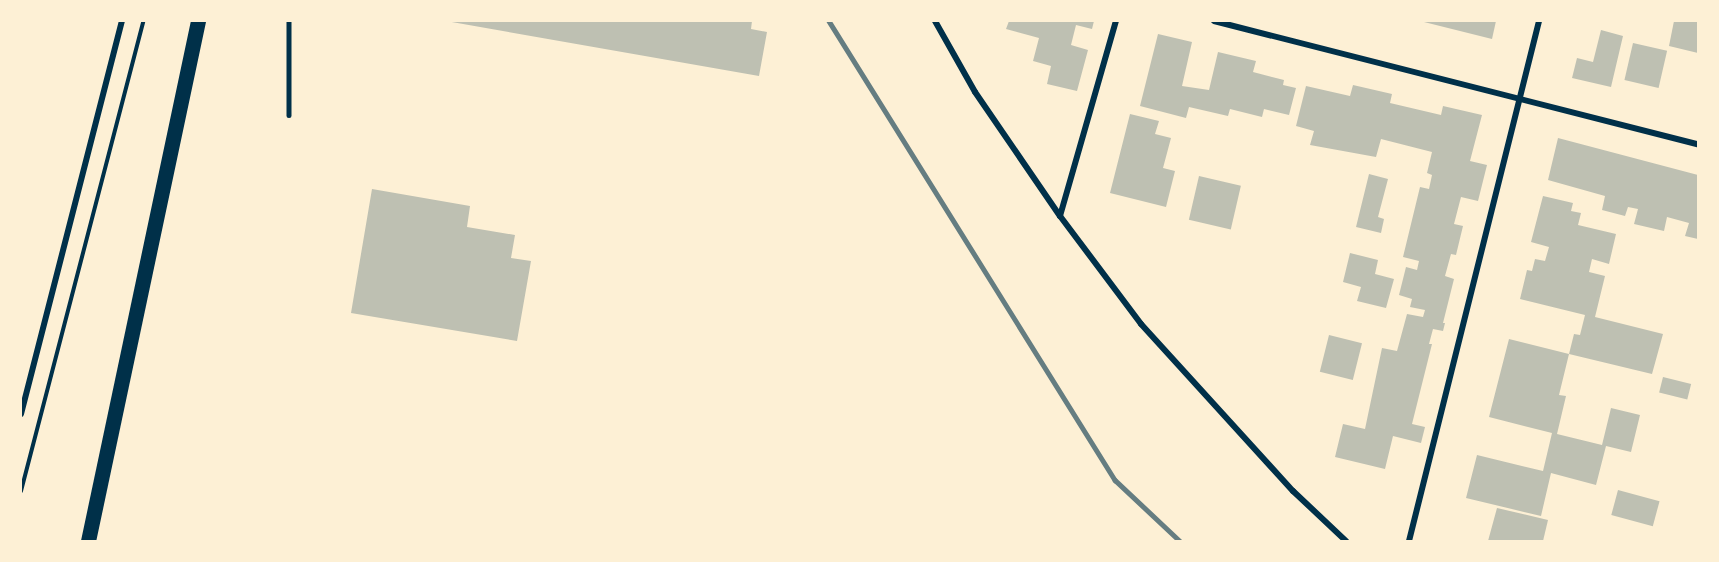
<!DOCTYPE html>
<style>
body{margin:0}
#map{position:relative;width:1719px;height:562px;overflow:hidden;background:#fdf0d5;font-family:"DM Sans",sans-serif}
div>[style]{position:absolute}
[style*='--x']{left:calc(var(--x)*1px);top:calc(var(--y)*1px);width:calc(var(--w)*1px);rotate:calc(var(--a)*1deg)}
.building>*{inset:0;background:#bec0b2;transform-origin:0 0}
.path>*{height:4px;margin:-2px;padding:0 2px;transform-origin:2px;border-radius:2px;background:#003049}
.service>*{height:4.5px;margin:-2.25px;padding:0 2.25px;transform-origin:2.25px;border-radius:2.25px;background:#003049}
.minor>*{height:6px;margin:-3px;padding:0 3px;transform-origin:3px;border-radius:3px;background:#003049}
.primary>*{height:15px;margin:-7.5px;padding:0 7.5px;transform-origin:7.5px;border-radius:7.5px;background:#003049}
.rail>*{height:4.5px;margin:-2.25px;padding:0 2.25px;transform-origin:2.25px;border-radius:2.25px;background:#657d81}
span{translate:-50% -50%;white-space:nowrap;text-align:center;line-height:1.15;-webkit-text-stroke:6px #fdf0d5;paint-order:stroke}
.frame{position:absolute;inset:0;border:22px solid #fdf0d5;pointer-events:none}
</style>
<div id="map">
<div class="building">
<i style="clip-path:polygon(446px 21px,752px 21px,751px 29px,767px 32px,759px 76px)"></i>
<i style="clip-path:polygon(1009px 21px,1094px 21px,1092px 29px,1076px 25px,1071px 45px,1088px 50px,1077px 91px,1047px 84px,1051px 66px,1033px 61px,1039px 38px,1006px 29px)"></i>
<i style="clip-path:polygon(1420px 21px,1496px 21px,1492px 39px)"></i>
<i style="clip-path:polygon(1674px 21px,1698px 21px,1698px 53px,1669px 46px)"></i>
<i style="clip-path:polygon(1601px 30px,1623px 36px,1611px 87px,1572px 78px,1577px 58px,1593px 62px)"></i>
<i style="clip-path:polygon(1158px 34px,1192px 42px,1182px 86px,1209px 90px,1218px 52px,1256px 61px,1253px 72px,1284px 80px,1283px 85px,1296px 88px,1289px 115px,1264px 109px,1262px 117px,1230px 109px,1228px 116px,1189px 107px,1186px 118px,1140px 106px)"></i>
<i style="left:1633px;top:43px;width:35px;height:38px;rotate:13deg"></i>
<i style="clip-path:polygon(1353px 85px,1392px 94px,1390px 103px,1441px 115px,1443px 106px,1482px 115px,1470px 161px,1487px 165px,1478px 201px,1461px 197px,1454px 224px,1463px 226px,1456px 255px,1451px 254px,1445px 276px,1454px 279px,1443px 323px,1445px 323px,1443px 331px,1433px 329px,1429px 344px,1432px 344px,1412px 424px,1425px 427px,1421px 443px,1393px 436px,1385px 469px,1335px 457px,1343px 424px,1365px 429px,1382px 348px,1397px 351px,1407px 314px,1423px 317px,1425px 310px,1410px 307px,1412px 299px,1399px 295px,1406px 267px,1417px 270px,1419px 261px,1403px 257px,1420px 187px,1429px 189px,1432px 175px,1427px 173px,1432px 152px,1381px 139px,1376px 157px,1310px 145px,1314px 131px,1296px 126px,1306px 86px,1350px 96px)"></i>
<i style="clip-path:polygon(1130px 114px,1159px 121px,1155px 134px,1171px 138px,1163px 168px,1175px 171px,1166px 207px,1110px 193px)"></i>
<i style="clip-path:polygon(1558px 138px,1698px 175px,1698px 239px,1685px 236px,1689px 223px,1667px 217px,1664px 231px,1634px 224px,1638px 209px,1628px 207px,1625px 216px,1602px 210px,1605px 196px,1548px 180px)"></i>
<i style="clip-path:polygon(1369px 174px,1388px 179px,1378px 217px,1384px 219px,1381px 233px,1356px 227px)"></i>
<i style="left:1199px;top:176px;width:43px;height:45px;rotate:13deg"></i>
<i style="clip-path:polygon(372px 189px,470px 206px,467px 227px,515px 235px,511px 258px,531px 261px,517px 341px,351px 313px)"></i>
<i style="clip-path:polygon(1543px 196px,1573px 203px,1571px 211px,1581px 213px,1578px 225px,1616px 234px,1609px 264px,1592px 259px,1589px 272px,1605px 276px,1595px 317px,1663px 334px,1652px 374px,1569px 354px,1559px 395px,1566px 396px,1557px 434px,1602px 445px,1611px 408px,1640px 415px,1631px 452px,1606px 446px,1596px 485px,1551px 473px,1541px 516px,1466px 498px,1477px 455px,1543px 471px,1552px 433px,1489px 417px,1509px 339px,1569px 354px,1574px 334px,1580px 335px,1585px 315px,1520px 299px,1527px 270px,1532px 271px,1535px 259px,1545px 261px,1549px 247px,1531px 242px)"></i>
<i style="clip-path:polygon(1350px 253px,1378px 260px,1375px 274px,1394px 279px,1386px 308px,1357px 301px,1361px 287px,1343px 282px)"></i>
<i style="left:1329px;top:335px;width:34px;height:38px;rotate:14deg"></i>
<i style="left:1663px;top:377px;width:29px;height:16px;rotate:14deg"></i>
<i style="left:1618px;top:490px;width:43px;height:26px;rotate:15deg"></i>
<i style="clip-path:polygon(1497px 508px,1548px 520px,1543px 541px,1488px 541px)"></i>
</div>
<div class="path">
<i style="--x:21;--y:491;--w:486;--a:-75.4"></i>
</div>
<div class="service">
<i style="--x:289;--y:21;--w:94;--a:90"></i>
</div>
<div class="minor">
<i style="--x:935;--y:21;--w:81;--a:60.6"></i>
<i style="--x:975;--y:92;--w:150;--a:55.6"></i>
<i style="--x:1060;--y:216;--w:135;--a:53.1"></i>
<i style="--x:1141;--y:324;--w:226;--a:47.7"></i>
<i style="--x:1293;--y:491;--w:73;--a:43.3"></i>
<i style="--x:1214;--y:21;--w:499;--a:14.3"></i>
<i style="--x:1060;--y:216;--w:203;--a:-74"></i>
<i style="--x:21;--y:414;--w:406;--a:-75.6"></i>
<i style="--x:1409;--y:541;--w:536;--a:-75.96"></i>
</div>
<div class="primary">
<i style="--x:88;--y:541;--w:532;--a:-78.06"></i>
</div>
<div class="rail">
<i style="--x:829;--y:21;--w:541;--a:58.07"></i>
<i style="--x:1115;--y:480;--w:89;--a:43.2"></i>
</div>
<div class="frame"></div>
</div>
